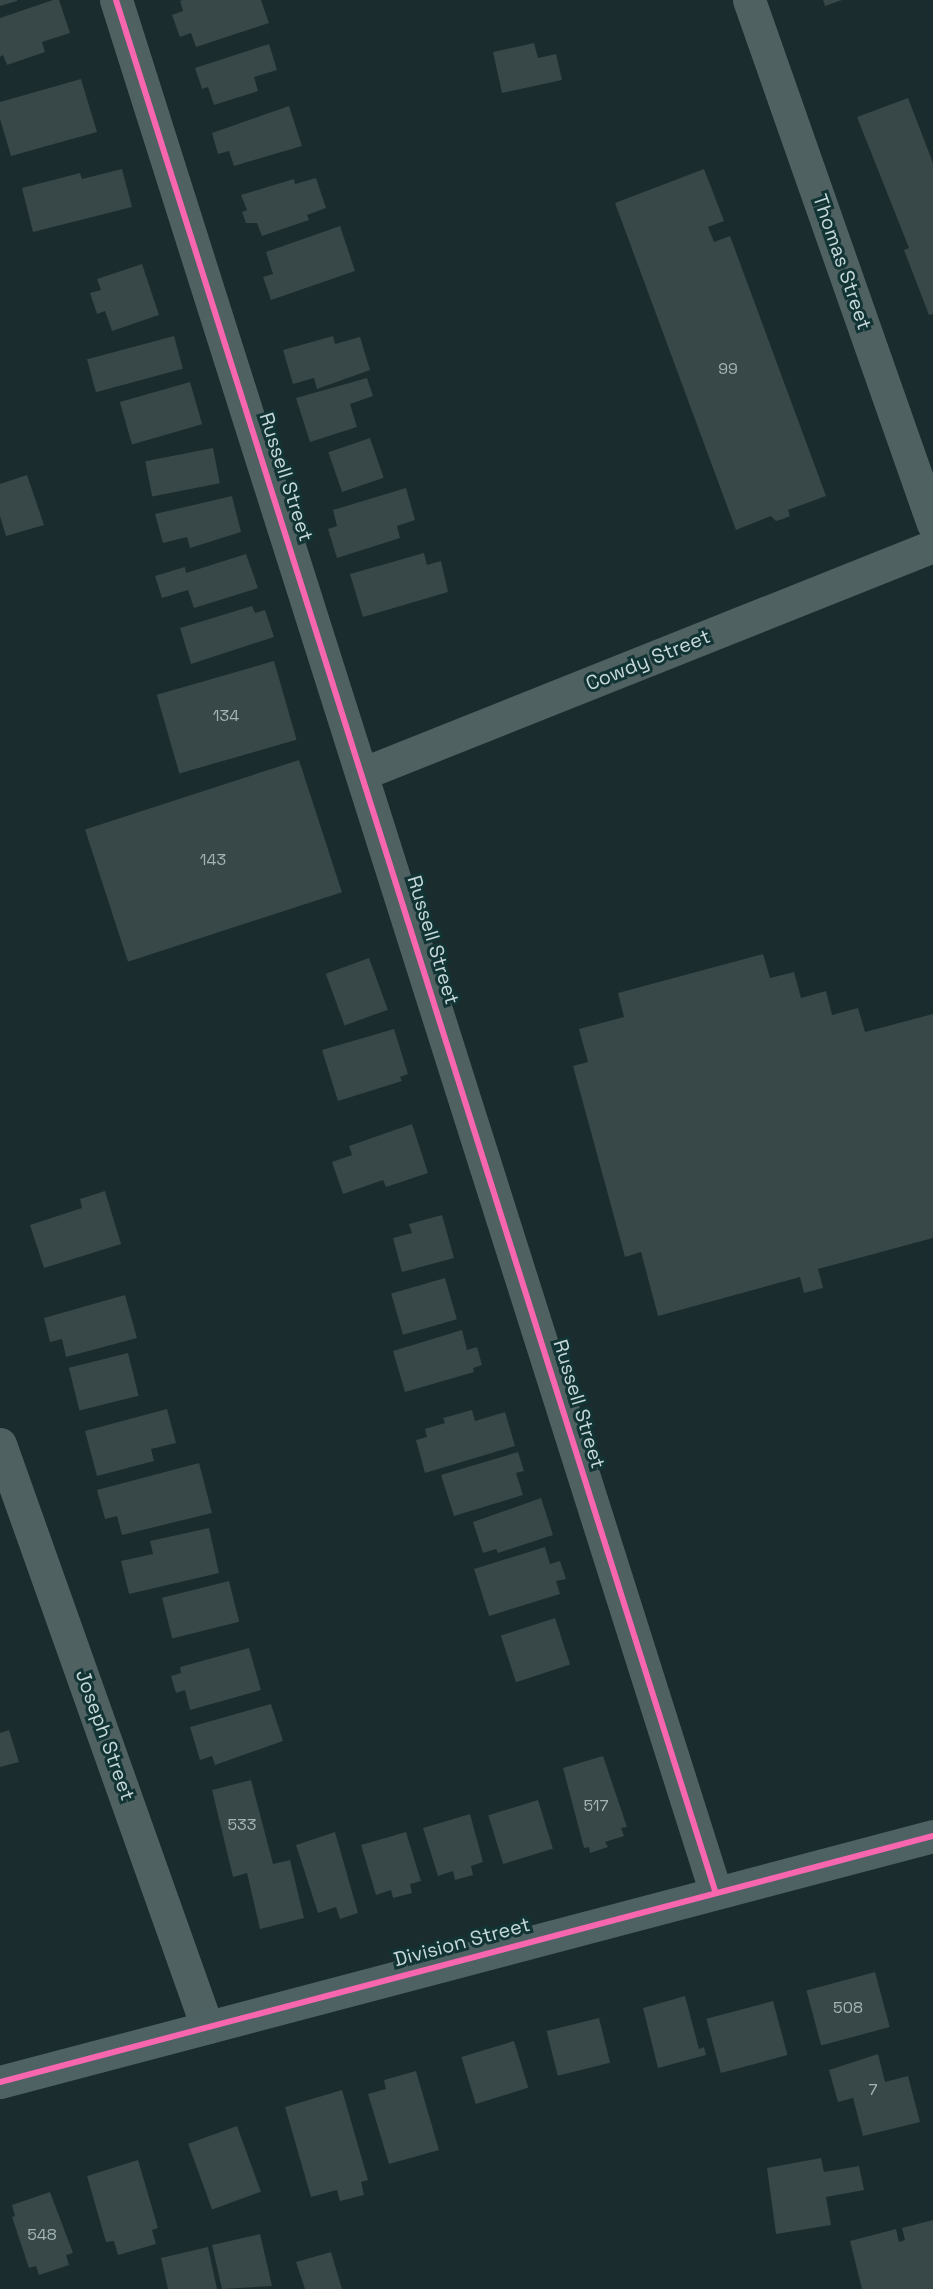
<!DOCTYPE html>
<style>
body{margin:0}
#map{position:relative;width:933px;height:2289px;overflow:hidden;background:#1a2c2d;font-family:"Space Grotesk",sans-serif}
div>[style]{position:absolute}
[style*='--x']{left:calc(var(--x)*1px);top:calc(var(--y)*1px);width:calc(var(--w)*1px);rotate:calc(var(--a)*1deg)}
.building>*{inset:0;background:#384748;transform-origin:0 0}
.street>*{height:33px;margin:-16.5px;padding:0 16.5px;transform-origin:16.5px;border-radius:16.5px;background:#506162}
.secondary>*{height:33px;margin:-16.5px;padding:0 16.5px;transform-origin:16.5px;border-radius:16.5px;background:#4f6263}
.cycleway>*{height:6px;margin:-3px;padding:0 3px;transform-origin:3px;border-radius:3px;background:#f766af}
span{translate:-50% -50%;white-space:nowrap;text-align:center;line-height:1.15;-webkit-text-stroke:6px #123435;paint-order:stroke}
.number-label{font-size:16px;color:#a2b4b5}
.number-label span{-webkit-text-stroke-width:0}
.street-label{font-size:20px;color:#c6d8d9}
</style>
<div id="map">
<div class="building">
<i style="clip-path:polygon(0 0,17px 0,17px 1px,0 6px)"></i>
<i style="clip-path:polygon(53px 0,59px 0,70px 33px,42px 42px,45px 52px,7px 65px,3px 55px,0 57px,0 18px)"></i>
<i style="clip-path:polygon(183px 0,261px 0,269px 23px,196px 47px,191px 33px,180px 37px,172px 15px,183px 11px,180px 1px)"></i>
<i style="clip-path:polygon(823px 0,842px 0,825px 6px)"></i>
<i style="clip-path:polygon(534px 43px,538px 58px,556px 54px,562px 80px,502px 93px,493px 52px)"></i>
<i style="clip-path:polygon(269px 44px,277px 70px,254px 77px,258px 91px,214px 105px,208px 87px,202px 89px,195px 68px)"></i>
<i style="clip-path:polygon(81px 79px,97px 132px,11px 156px,0 119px,0 102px)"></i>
<i style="clip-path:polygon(908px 98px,933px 163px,933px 314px,929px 315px,904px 250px,909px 248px,857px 117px)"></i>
<i style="clip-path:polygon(289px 106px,302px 146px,234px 166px,229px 151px,218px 154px,212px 133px)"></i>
<i style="clip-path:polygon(122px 169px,132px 207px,33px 232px,22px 188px,80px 173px,82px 179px)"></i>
<i style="clip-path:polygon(704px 169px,724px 221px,708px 227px,714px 242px,730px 236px,826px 496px,788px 510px,790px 516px,783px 519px,776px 521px,771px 516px,736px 530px,615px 203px)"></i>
<i style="clip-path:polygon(316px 178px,326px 208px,307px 215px,309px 220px,262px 236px,257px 223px,246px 223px,242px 212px,247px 210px,241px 195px,294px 179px,295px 184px)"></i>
<i style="clip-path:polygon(340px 226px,355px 271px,271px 300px,263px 277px,273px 274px,266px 252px)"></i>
<i style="clip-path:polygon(142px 264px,159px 315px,112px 331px,105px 311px,97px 314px,90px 293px,101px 290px,97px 279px)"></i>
<i style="left:174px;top:336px;width:34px;height:90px;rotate:75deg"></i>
<i style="clip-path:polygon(333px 336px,335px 344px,360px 337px,370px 370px,317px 389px,314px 378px,293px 384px,283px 350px)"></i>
<i style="clip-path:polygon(367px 378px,373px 396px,350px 404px,357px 427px,310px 442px,296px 398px)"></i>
<i style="left:190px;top:382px;width:44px;height:73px;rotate:74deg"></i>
<i style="left:370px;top:438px;width:42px;height:44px;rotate:71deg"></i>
<i style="left:213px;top:448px;width:36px;height:69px;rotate:79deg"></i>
<i style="clip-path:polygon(27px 475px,44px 525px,6px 536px,0 516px,0 484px)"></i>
<i style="clip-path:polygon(406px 488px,415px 520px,397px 526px,400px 538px,337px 558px,328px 529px,337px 526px,333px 510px)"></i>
<i style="clip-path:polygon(232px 496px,241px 532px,190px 548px,187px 537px,163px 543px,155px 514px)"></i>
<i style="clip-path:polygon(424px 553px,427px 565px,441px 561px,448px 592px,363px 617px,350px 574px)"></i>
<i style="clip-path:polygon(246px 554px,258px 588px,194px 608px,188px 590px,162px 598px,155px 576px,185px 567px,186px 573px)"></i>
<i style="clip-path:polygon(252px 606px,255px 613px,265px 610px,274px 637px,191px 664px,180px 628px)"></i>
<i style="left:274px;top:661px;width:82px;height:122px;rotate:74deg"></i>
<i style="left:299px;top:760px;width:139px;height:225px;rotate:72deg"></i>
<i style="clip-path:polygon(763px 954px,770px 978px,794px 972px,801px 998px,826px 991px,832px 1015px,858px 1008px,865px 1032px,933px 1014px,933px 1238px,818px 1269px,823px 1288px,804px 1293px,800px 1277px,658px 1316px,641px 1252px,625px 1257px,573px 1066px,588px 1062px,579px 1029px,624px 1017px,618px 993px)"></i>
<i style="left:369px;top:958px;width:55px;height:46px;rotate:70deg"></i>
<i style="clip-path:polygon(394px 1029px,408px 1074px,400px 1077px,402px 1081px,338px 1101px,322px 1050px)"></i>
<i style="clip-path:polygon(412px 1124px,428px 1173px,386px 1187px,383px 1180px,343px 1194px,332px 1162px,352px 1155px,349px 1146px)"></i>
<i style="clip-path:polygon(105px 1191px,121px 1244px,44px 1268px,30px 1225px,82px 1208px,80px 1199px)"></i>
<i style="clip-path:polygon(442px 1215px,454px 1258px,402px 1272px,393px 1238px,412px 1233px,409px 1224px)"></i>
<i style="left:445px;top:1278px;width:43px;height:56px;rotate:74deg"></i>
<i style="clip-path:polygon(125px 1295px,137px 1338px,66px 1357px,62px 1339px,50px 1342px,44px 1318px)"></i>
<i style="clip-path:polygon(462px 1330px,467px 1350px,477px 1347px,482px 1365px,473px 1368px,474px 1372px,405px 1392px,393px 1351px)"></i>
<i style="left:128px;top:1353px;width:44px;height:61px;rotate:76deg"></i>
<i style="clip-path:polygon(167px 1409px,176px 1443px,151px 1449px,154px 1461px,97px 1476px,85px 1431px)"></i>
<i style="clip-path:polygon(472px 1410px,475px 1421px,505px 1412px,515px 1446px,425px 1473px,416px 1440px,427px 1437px,425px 1429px,445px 1423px,443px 1418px)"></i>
<i style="clip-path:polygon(518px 1452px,524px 1471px,516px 1473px,523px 1495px,454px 1516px,441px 1475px)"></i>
<i style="clip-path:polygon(199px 1463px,212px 1513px,122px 1535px,117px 1516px,105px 1519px,97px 1490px)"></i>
<i style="clip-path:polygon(541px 1498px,553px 1535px,498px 1553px,496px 1549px,483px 1553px,473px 1522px)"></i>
<i style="clip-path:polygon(209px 1528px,219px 1573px,129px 1594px,121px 1561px,153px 1554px,150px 1541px)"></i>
<i style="clip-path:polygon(545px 1547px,550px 1564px,560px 1561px,566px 1579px,556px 1581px,560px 1594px,489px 1616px,474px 1569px)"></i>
<i style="left:229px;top:1581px;width:42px;height:69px;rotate:76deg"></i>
<i style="left:555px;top:1618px;width:49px;height:57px;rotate:72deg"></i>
<i style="clip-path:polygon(249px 1648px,261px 1690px,190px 1710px,185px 1690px,176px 1693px,171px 1676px,181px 1673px,180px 1667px)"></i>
<i style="clip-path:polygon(271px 1704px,283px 1741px,215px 1765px,212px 1756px,200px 1760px,190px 1727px)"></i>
<i style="clip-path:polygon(9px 1730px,19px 1762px,0 1767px,0 1733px)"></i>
<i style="clip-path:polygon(603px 1756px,627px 1827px,621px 1828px,624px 1836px,605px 1842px,608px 1847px,590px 1853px,589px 1847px,584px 1848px,563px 1768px)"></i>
<i style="clip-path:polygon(251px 1780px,273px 1864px,290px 1860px,304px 1918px,260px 1929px,247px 1873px,233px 1877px,212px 1790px)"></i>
<i style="left:538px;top:1800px;width:51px;height:52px;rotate:73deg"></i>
<i style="clip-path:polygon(470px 1814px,483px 1862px,471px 1866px,473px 1875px,455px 1880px,453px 1871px,438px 1876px,423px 1828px)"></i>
<i style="clip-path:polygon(335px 1832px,358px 1913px,340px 1919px,336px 1907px,318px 1913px,296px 1845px)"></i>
<i style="clip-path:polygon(406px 1832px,421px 1881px,410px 1884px,412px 1893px,393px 1898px,391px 1890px,376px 1895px,361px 1845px)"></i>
<i style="left:875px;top:1972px;width:57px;height:71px;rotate:75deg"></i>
<i style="clip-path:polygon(685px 1996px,699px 2049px,704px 2047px,706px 2055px,658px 2068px,643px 2008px)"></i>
<i style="left:773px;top:2001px;width:56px;height:69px;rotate:75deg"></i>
<i style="left:599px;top:2018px;width:46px;height:54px;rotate:76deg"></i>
<i style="left:514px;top:2041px;width:49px;height:55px;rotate:73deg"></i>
<i style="clip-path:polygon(878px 2054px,885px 2082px,908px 2076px,920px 2122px,863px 2136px,853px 2098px,838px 2102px,829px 2070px)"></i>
<i style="clip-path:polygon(416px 2071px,439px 2150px,389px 2164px,368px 2094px,386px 2089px,384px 2080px)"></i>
<i style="clip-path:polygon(342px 2090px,368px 2180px,361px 2182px,364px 2195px,340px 2201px,337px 2190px,311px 2197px,285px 2107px)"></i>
<i style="left:237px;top:2126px;width:70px;height:52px;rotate:70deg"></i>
<i style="clip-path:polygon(821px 2158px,824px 2172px,859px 2166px,864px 2190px,826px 2197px,831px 2225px,776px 2234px,767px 2168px)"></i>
<i style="clip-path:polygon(138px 2160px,158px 2228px,152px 2230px,156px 2244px,118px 2255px,114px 2241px,106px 2242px,87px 2176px)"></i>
<i style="clip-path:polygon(50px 2192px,73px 2253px,66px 2255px,69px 2265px,39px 2275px,36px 2266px,29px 2268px,12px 2217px,15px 2216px,12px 2205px)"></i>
<i style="clip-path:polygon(933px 2220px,933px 2289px,862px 2289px,850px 2241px,896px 2229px,899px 2242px,905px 2240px,902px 2228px)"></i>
<i style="clip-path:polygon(260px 2234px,272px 2286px,222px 2289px,212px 2245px)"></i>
<i style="clip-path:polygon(208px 2247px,217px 2289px,168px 2289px,161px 2258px)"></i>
<i style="clip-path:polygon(331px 2252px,342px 2289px,305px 2289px,296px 2262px)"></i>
</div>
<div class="street">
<i style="--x:116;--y:0;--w:1984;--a:72.42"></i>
<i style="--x:749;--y:0;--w:555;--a:70.65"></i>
<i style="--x:364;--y:773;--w:613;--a:-21.75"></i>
<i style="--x:0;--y:1444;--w:619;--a:70.45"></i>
</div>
<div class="secondary">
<i style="--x:0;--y:2082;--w:965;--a:-14.77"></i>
</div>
<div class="cycleway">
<i style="--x:116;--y:0;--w:1984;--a:72.42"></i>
<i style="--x:0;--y:2082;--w:965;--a:-14.77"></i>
</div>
<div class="number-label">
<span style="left:728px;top:369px">99</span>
<span style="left:226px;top:716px">134</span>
<span style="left:213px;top:860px">143</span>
<span style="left:596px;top:1806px">517</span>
<span style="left:242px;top:1825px">533</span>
<span style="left:848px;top:2008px">508</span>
<span style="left:873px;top:2090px">7</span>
<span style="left:42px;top:2235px">548</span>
</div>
<div class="street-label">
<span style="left:842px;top:262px;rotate:71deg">Thomas Street</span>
<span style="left:286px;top:477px;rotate:72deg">Russell Street</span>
<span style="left:648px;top:660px;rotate:-22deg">Cowdy Street</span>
<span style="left:433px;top:940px;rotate:73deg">Russell Street</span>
<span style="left:579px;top:1404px;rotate:73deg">Russell Street</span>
<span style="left:105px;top:1735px;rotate:70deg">Joseph Street</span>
<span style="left:462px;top:1942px;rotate:-15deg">Division Street</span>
</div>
</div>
